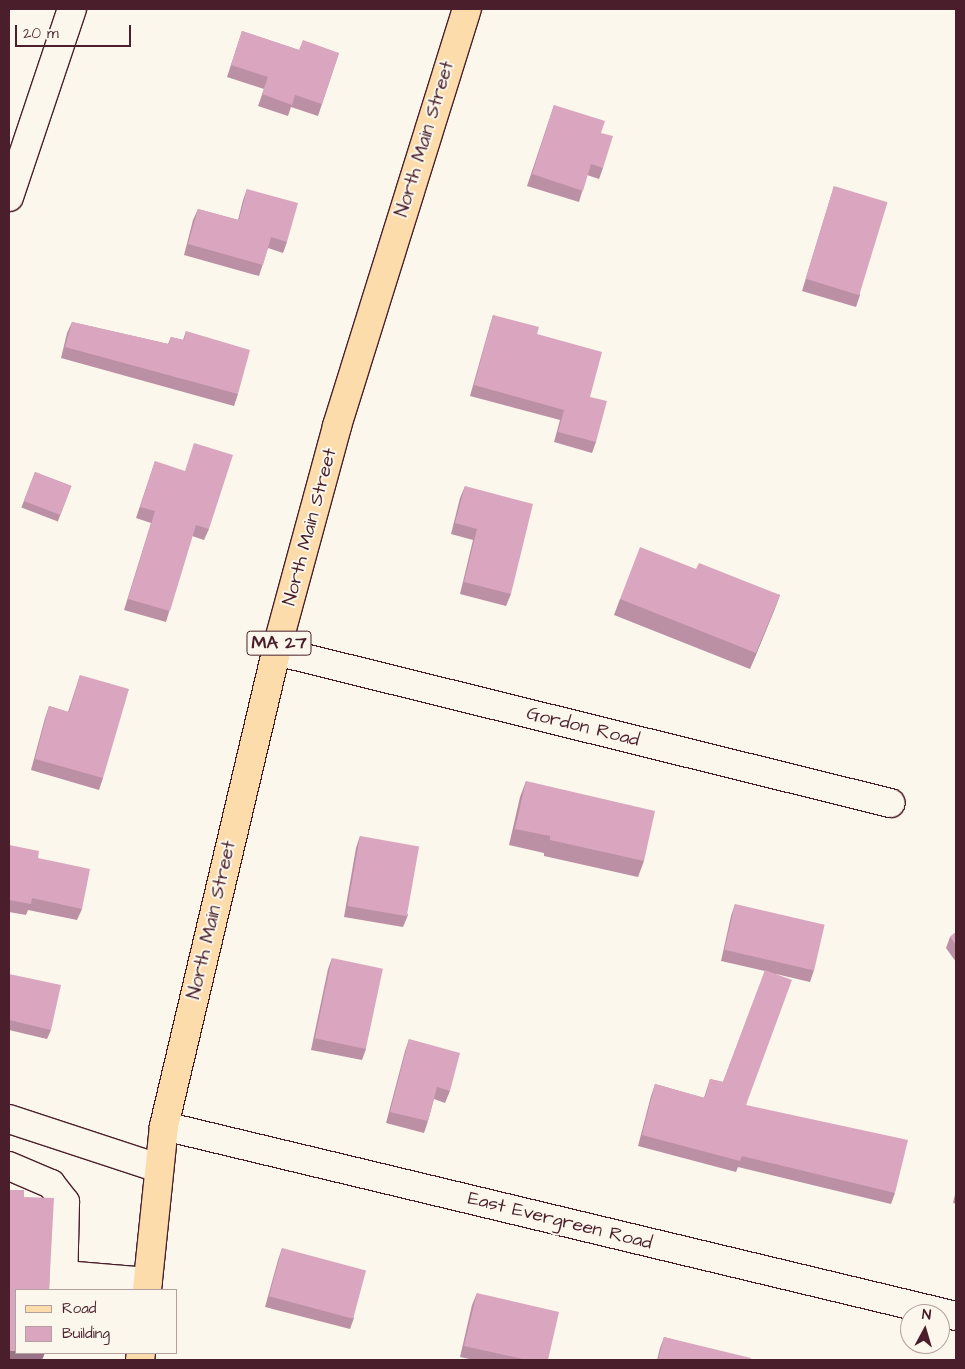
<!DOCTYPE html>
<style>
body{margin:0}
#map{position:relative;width:965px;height:1369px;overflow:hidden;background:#fbf7ec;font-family:"Architects Daughter",sans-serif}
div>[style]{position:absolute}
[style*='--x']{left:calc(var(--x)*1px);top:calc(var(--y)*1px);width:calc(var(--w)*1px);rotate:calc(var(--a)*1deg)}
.roads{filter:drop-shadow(1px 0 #4a1f2b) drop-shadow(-1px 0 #4a1f2b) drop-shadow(0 1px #4a1f2b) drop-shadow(0 -1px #4a1f2b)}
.minor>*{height:28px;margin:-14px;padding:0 14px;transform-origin:14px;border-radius:14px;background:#fbf7ec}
.major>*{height:28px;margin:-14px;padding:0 14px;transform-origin:14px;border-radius:14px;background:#fddcac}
.wall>*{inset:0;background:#bb8fa4;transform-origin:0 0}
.shaded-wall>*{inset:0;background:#997486}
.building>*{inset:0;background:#daa6bf;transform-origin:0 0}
span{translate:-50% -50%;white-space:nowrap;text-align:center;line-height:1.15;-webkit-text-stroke:4px #fbf7ec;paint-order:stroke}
.shield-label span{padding:1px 4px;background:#fbf7ec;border:1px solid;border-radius:4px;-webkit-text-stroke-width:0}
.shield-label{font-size:18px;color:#4a1f2b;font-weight:700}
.street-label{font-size:19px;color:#4a1f2b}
.frame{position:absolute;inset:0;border:10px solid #4a1f2b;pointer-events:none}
.legend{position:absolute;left:15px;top:1289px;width:162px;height:65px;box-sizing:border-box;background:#fbf7ec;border:1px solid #b4a19f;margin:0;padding:6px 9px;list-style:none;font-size:15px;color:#4a1f2b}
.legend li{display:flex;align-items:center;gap:10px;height:25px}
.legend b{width:25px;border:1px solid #b4a19f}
.north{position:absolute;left:900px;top:1304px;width:50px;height:50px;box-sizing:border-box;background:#fbf7ec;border:1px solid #b4a19f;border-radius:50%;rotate:6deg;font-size:14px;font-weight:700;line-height:20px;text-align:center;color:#4a1f2b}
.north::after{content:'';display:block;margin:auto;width:18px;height:22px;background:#4a1f2b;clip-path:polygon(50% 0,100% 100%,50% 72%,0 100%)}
.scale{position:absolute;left:15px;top:25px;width:116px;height:22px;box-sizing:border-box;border:2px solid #4a1f2b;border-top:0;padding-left:6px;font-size:15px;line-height:18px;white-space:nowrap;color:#4a1f2b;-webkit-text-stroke:4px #fbf7ec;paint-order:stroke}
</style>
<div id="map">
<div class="roads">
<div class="minor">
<i style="--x:9;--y:197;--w:198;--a:-71.5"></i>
<i style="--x:276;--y:651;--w:633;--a:13.9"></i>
<i style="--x:9;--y:1119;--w:157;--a:18.2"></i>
<i style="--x:164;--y:1126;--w:814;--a:13.49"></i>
<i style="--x:9;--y:1166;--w:46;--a:23.2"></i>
<i style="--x:51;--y:1184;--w:23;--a:52"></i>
<i style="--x:65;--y:1202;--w:88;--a:91.3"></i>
<i style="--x:64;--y:1275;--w:84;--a:4.8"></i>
</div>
<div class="major">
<i style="--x:147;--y:1290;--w:165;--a:-84.1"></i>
<i style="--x:164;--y:1126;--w:488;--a:-76.7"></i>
<i style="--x:276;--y:651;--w:233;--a:-74.8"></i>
<i style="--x:337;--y:426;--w:437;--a:-72.7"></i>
<i style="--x:140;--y:1360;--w:7;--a:-82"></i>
</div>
</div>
<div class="wall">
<i style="clip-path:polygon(242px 31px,299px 50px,339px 53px,318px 116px,291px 107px,288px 116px,258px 106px,264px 89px,227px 77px)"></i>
<i style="clip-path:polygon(554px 105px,601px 133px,603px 168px,599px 179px,587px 175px,579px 202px,527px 186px)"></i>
<i style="clip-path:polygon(834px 186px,860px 295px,856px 307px,802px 291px)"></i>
<i style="clip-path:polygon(247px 189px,287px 242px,283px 253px,268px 248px,259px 276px,184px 255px,193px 220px,198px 209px,238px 220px,243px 200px)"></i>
<i style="clip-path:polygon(493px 315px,537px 334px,590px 397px,596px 442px,592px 453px,554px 442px,560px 420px,470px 396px,490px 325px)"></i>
<i style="clip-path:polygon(72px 322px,168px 344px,171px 337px,183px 340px,186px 331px,238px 394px,234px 406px,61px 358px,67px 333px)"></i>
<i style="clip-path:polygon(155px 461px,209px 529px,204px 540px,192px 536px,166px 622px,124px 610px,151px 523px,136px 518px)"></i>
<i style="left:35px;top:472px;width:39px;height:38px;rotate:21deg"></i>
<i style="clip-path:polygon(465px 486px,511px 594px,506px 606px,460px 594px,473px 540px,451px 534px,460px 498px)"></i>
<i style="clip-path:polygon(696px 569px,780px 595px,750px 669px,614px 615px,620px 599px)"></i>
<i style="clip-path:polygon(80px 675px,103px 778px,99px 790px,31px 770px,45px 718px,49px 706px,68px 712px)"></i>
<i style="clip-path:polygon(526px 781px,644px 861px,638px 877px,544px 856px,544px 853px,509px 845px,520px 797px)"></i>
<i style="clip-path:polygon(360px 836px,408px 915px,403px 927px,344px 917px,356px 848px)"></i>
<i style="clip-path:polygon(9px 845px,38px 858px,82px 909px,77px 920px,28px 910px,26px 915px,9px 912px)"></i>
<i style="clip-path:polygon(735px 904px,814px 970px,810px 982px,776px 974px,746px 1105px,895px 1193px,891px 1204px,738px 1167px,736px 1172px,638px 1146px,651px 1096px,655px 1084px,704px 1098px,710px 1079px,723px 1082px,765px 971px,721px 961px,731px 916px)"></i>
<i style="clip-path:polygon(956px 932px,956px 962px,946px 948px,950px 937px)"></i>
<i style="clip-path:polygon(332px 958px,366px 1049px,362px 1060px,311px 1050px,328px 969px)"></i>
<i style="clip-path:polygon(9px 974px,51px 1030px,47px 1039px,9px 1030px)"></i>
<i style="clip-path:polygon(409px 1039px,450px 1091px,445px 1103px,434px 1099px,428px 1121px,424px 1133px,386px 1123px,405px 1051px)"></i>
<i style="clip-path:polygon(956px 1190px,956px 1204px,953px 1203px)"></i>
<i style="clip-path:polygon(282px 1248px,354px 1318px,350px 1329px,265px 1307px,278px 1260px)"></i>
<i style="clip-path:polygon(477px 1293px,548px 1360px,474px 1360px,460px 1357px,472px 1305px)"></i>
<i style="clip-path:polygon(664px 1337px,750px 1360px,657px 1360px,660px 1348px)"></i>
</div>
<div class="shaded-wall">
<i style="clip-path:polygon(780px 595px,774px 611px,750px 669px,756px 653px)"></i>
<i style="clip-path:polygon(9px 1351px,16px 1351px,16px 1353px,45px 1353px,42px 1360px,9px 1360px)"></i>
</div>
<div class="building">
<i style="clip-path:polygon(242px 31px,299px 50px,303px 40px,339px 53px,322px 104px,295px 95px,292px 105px,262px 94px,268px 77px,231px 65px)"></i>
<i style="clip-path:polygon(554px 105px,605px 121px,601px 133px,613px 136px,603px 168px,591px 164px,583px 191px,532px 174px)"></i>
<i style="left:834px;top:186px;width:56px;height:97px;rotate:17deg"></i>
<i style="clip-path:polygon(247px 189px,298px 203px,287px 242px,271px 237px,263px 265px,188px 244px,198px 209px,239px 220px)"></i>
<i style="clip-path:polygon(493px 315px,539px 327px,537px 334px,602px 352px,590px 397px,607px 401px,596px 442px,558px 432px,564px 410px,474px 385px)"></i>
<i style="clip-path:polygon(72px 322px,169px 344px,171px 337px,184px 340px,186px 331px,250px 350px,238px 394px,65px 347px)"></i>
<i style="clip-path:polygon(194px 443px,233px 455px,209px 529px,196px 525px,170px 611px,128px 599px,155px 511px,140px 507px,155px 461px,185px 471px)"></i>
<i style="left:35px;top:472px;width:39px;height:31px;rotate:21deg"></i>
<i style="clip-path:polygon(465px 486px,533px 504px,511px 594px,464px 582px,477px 529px,455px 523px)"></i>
<i style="clip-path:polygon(640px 547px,696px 569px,699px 563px,780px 595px,756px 653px,620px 599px)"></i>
<i style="clip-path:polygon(80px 675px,129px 689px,103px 778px,35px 759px,49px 706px,69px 712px)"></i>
<i style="clip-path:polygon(526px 781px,655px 811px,644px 861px,550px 840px,550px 836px,515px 829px)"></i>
<i style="left:360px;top:836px;width:60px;height:71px;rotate:10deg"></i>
<i style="clip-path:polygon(9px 845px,39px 851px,38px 858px,90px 869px,82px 909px,32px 898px,31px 904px,9px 900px)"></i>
<i style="left:735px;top:904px;width:92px;height:47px;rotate:13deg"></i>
<i style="clip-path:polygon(956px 932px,956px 945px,950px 937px)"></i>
<i style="left:332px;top:958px;width:52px;height:82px;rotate:12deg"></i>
<i style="clip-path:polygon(765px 970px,792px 980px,746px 1105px,908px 1140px,895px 1193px,742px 1156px,740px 1161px,642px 1135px,655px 1084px,705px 1098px,710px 1079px,723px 1082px)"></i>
<i style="clip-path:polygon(9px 974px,61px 985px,51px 1030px,9px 1020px)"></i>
<i style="clip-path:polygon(409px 1039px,460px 1053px,450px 1091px,437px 1087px,428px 1121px,390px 1112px)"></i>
<i style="clip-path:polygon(9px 1190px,24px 1190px,24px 1197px,54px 1198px,49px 1290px,16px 1290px,16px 1351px,9px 1351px)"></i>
<i style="left:282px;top:1248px;width:87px;height:50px;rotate:15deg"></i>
<i style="clip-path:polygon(477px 1293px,559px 1312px,548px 1360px,527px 1360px,464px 1346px)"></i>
<i style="clip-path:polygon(664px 1337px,751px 1358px,750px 1360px,658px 1360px)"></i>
</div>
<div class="shield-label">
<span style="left:279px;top:643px">MA 27</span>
</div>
<div class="street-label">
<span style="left:425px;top:139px;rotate:-73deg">North Main Street</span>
<span style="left:310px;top:527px;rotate:-75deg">North Main Street</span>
<span style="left:583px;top:727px;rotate:14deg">Gordon Road</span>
<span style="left:212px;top:920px;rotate:-77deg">North Main Street</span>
<span style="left:560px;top:1221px;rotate:14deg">East Evergreen Road</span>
</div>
<div class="frame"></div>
<ul class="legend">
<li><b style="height:6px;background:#fddcac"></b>Road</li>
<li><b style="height:14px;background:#daa6bf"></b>Building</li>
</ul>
<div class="north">N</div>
<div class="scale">20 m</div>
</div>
